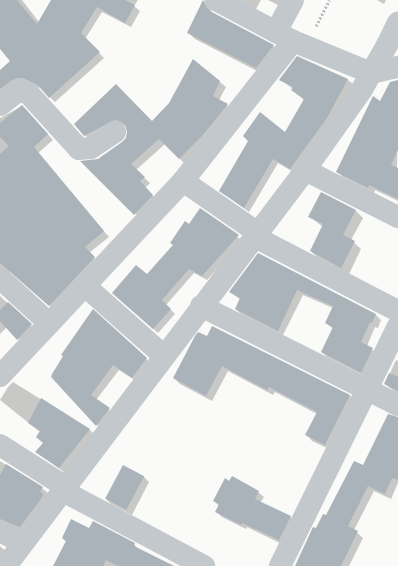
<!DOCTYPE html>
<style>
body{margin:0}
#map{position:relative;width:398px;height:566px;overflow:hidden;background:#fafaf8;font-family:Overpass,sans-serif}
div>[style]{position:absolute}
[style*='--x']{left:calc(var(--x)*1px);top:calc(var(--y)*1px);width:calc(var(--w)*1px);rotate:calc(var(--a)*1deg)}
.shadow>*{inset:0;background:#0003}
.building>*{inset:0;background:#aab3b9;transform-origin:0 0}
.path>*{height:2.5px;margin-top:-1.25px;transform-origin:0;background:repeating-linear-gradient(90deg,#bbbfc2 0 2px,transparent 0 4px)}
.minor>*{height:22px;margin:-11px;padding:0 11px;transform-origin:11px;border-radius:11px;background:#c3c8cc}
span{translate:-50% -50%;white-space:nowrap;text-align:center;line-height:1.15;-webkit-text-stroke:4px #fff;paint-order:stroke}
</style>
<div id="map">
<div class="shadow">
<i style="clip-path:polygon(0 0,22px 0,39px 22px,53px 0,138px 0,134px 6px,140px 11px,131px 27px,102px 12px,85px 39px,104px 58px,55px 102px,40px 88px,23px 82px,0 98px,0 72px,11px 62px,0 48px)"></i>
<i style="clip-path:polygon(204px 0,210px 7px,212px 13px,273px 46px,280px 53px,263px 74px,195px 39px,188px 32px)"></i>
<i style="clip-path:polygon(239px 0,261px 0,256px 9px)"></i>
<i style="clip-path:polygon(268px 0,286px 0,282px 7px)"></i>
<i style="clip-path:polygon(377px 0,386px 0,384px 4px)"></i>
<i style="clip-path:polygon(297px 57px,348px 80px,353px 84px,295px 173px,278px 163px,249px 212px,221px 191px,285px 134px,304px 100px,292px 90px,293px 89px,280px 79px)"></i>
<i style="clip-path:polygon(193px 60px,226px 87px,219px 100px,233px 110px,185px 164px,165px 144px,136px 170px,150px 183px,145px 188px,158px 201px,141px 219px,82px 162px,98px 160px,123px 143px,127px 138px,128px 132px,127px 126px,120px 125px,91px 141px,85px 135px,116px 86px,152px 122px,170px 104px)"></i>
<i style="clip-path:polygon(398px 81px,397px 169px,398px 201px,375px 190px,374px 193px,343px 177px,337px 172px,380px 102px)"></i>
<i style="clip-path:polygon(22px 106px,53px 140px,38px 153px,109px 237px,89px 253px,99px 263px,55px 310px,15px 274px,8px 271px,3px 271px,0 268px,0 118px)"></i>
<i style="clip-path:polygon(201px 210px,243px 241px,207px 280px,194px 273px,166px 305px,175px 314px,158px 333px,118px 298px,147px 276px,190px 226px)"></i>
<i style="clip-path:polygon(356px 211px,363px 218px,351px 240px,361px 249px,349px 274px,318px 258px,311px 251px,323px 227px,309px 216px)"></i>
<i style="clip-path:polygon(258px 254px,376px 315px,381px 320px,378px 328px,375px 327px,367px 346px,378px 354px,367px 377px,327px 357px,322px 352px,333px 329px,326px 323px,333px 308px,303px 295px,283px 335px,241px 314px,236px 309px,241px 300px,230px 292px)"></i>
<i style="clip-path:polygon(0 296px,36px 330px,23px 344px,7px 327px,0 334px)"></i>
<i style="clip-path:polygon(93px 311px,152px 364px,138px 382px,119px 370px,96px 400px,114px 414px,102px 430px,51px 375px)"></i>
<i style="clip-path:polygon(196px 337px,350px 396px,355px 402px,331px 450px,312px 441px,307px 435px,317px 414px,275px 392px,273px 395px,228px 371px,212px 401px,180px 384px,174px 378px)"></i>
<i style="clip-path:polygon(396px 360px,398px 361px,398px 394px,385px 384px)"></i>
<i style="clip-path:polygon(13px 382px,90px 430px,95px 435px,64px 472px,36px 452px,44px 443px,40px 432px,0 400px,8px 387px)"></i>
<i style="clip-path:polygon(398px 418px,398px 483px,391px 499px,374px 491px,354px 530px,363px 538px,349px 566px,296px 566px,317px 530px)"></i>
<i style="clip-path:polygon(0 461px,42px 488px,48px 493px,25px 532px,0 525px)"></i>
<i style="clip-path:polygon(123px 466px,144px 477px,149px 482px,132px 515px,111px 504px,106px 499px)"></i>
<i style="clip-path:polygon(258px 492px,264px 497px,260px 503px,290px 517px,295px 522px,284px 545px,247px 527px,246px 529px,222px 517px,216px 511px,219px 506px,214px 501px)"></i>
<i style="clip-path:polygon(90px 530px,134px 544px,139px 550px,174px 566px,54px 566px,66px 542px,63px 538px)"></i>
<i style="clip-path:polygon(0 546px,9px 554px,0 566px)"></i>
</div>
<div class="building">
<i style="clip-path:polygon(0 0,17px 0,37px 24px,51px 0,125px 0,135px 5px,125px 23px,97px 7px,81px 33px,100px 52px,49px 98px,38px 85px,23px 78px,18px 78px,12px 80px,0 89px,0 70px,10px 61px,0 49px)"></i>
<i style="clip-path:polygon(203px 0,206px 7px,210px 11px,274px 45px,256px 68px,187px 33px)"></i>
<i style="clip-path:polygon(297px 56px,348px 79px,327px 118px,290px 169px,273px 159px,244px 208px,219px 191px,248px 141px,243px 136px,260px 112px,285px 132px,304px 99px,291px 90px,293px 87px,279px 80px)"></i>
<i style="clip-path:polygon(193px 59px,220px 81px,213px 96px,228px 104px,202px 136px,179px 159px,159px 139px,131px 164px,145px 177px,140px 181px,153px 195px,134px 215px,80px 161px,98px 159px,122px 142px,126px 138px,127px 132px,125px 125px,120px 121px,114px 120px,84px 136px,74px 124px,116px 84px,152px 121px,169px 103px)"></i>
<i style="clip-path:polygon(398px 80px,398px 150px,391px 165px,398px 168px,398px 199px,369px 185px,368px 188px,336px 172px,373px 96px,380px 101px,390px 82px)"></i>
<i style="clip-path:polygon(22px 105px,48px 134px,34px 147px,104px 231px,85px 247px,95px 257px,49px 306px,0 263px,0 154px,9px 146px,0 137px,0 123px)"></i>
<i style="clip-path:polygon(321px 192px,356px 210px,343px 235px,355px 241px,341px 268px,310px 251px,323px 224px,308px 217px)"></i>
<i style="clip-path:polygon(200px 208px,239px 235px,202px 276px,189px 269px,162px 300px,171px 309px,153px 329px,112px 293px,136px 265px,147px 274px,173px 245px,170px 243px,185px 221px,189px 224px)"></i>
<i style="clip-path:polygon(258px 253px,376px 314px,372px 323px,370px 322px,361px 342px,373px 348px,361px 373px,321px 352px,333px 327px,325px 323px,333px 306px,297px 290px,278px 331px,235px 309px,240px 298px,229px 292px)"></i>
<i style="clip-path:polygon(8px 302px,32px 324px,17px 340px,0 321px,0 310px)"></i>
<i style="clip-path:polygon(93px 309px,147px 358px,132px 378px,113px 365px,91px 395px,110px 408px,96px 426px,51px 377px,63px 356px,61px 355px)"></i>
<i style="clip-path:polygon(212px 326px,350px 395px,325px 445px,305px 435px,317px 412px,269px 387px,267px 390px,222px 366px,206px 396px,173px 378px,195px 336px,198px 332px,207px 336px)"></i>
<i style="clip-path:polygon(389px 373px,398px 377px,398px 391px,384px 384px)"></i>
<i style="clip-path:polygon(41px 398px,90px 429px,59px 468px,35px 452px,43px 443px,36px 437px,40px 431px,28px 423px)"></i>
<i style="clip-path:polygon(388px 414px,398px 417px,398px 480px,392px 478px,385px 494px,368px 486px,348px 526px,358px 531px,341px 566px,295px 566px,313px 527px,316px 528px,323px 514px,326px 515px,354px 461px,363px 465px)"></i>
<i style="clip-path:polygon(6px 464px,43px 487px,40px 491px,43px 494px,41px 499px,20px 527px,0 519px,0 475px)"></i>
<i style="left:123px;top:465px;width:24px;height:38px;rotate:28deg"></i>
<i style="clip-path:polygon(232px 476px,259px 491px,255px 499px,291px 516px,279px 540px,242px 523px,241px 525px,215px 512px,219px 504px,213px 501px,225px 478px,229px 481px)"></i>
<i style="clip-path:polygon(71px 519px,89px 528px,93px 521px,135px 543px,134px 546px,174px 566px,118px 566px,106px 560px,103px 566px,53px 566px,66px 541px,62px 538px)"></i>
</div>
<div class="path">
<i style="--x:316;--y:26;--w:29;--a:-63"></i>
</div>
<div class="minor">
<i style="--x:216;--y:0;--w:87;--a:28"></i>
<i style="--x:293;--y:41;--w:84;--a:22.3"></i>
<i style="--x:371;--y:73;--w:28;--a:-13"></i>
<i style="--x:276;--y:32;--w:36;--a:-62"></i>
<i style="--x:0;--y:105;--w:24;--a:-38"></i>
<i style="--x:19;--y:90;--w:11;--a:22"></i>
<i style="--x:29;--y:94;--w:74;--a:47.7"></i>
<i style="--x:79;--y:149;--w:12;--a:-5"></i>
<i style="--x:91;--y:148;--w:29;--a:-34"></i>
<i style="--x:305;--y:170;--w:104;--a:26.8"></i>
<i style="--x:183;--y:181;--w:91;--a:34.7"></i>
<i style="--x:255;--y:237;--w:161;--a:27.4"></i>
<i style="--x:0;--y:278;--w:67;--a:42.6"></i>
<i style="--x:84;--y:285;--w:107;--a:41.6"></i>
<i style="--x:201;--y:306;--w:220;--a:26.7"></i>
<i style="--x:0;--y:376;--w:267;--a:-46.8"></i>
<i style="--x:183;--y:181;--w:178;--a:-51.8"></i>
<i style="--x:0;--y:445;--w:78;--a:32.5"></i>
<i style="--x:63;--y:491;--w:160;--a:28"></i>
<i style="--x:0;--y:531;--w:26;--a:28"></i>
<i style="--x:6;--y:566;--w:496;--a:-52.9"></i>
<i style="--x:305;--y:170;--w:97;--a:-54.7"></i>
<i style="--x:361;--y:91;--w:53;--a:-60.5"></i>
<i style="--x:387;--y:45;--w:25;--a:-64"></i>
<i style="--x:280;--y:566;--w:267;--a:-63.8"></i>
</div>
</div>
